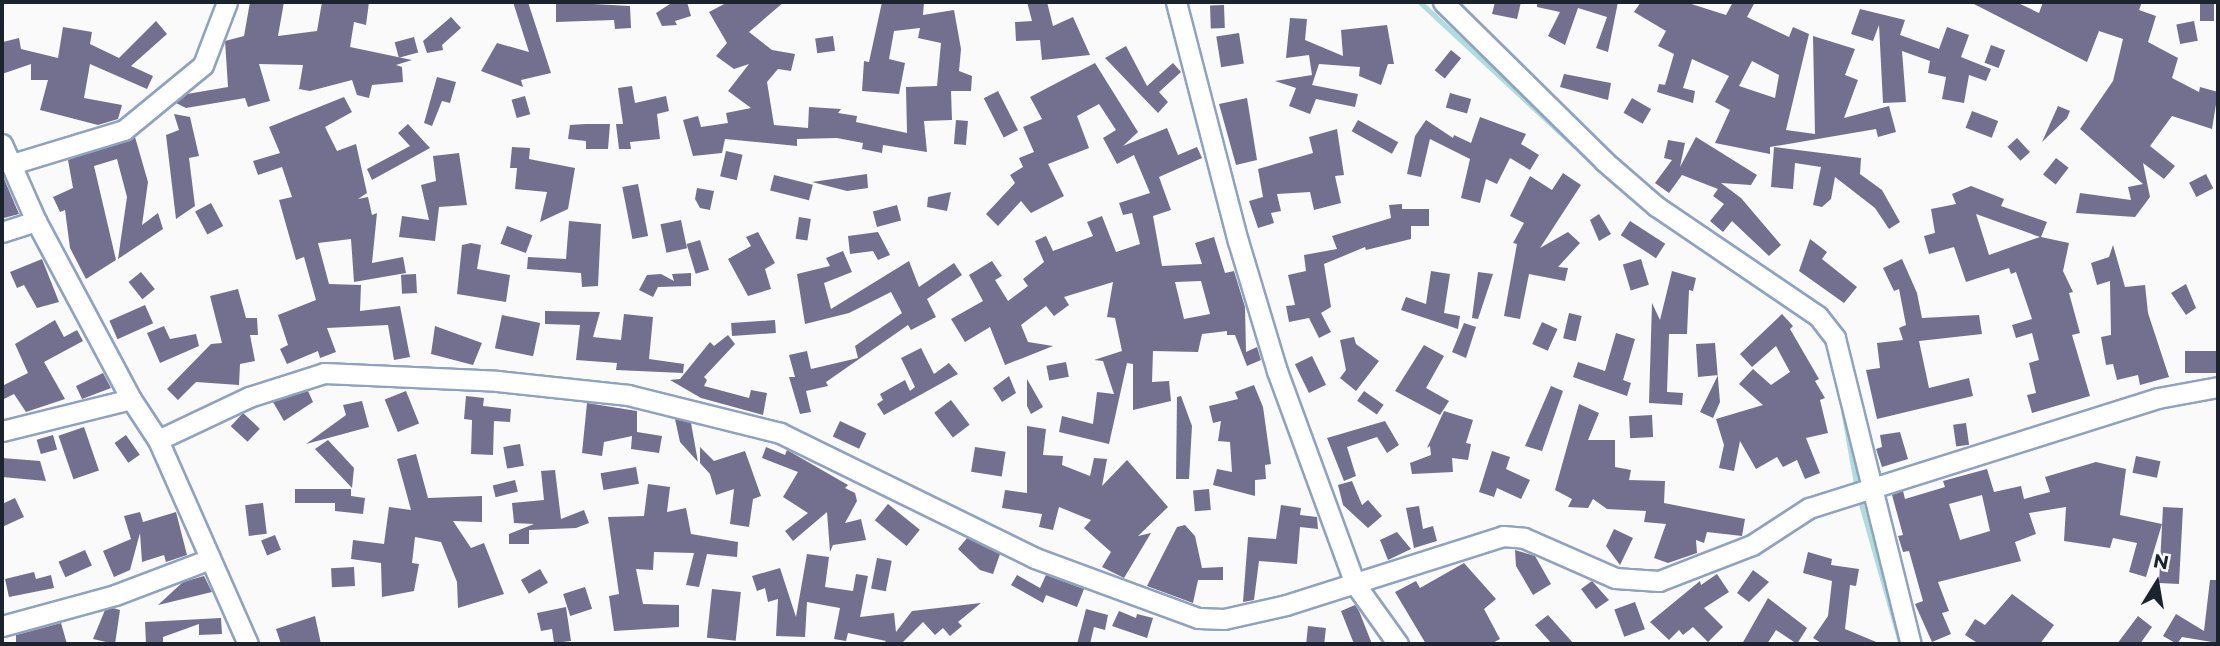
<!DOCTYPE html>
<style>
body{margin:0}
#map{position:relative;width:2220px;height:646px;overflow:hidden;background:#fafafa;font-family:Montserrat,sans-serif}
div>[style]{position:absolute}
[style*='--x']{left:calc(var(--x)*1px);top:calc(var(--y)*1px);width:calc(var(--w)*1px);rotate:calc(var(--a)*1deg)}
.stream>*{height:4.5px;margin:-2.25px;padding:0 2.25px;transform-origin:2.25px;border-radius:2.25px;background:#afdcdc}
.building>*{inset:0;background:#736f8f;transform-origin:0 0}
.roads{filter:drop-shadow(2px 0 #8fa2c0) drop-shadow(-2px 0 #8fa2c0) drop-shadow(0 2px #8fa2c0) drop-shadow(0 -2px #8fa2c0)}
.minor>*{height:19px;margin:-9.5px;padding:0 9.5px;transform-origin:9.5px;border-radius:9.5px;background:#fff}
span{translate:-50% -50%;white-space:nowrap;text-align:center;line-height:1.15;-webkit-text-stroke:5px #fafafa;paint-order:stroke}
.frame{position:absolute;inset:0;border:4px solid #1b232e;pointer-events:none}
.north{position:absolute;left:2122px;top:548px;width:70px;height:70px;-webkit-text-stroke:5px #fafafa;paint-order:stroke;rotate:11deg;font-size:19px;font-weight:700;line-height:28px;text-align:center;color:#1b232e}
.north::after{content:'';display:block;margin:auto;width:24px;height:32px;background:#1b232e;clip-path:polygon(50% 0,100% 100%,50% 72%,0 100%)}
</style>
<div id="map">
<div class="stream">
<i style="--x:1420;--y:2;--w:269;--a:42.9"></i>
<i style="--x:1844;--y:413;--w:75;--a:80"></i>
<i style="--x:1860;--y:499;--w:151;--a:74.2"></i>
</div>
<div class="building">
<i style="clip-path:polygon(250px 2px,284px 2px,278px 36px,317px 31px,322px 2px,369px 2px,366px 25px,354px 22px,350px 47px,412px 60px,396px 65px,402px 67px,403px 82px,372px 85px,369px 98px,357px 95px,352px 80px,310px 91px,299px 89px,303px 65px,259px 64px,270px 101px,248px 107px,245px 98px,186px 108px,176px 103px,187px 94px,228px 87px,225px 41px,244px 36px)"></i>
<i style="clip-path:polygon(513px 2px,528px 2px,551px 73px,521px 80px,523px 87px,481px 71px,497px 43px,529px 52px)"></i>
<i style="clip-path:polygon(556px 2px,630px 6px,631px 28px,615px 29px,614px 20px,556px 22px)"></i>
<i style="clip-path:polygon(673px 2px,687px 2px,691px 16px,675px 21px,677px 25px,662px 26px,656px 13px)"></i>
<i style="clip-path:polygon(728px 2px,784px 2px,749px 32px,772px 50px,795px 54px,791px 71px,778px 69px,767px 82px,774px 125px,808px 128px,809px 107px,841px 109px,838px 113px,857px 116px,856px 122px,907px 133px,906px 87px,937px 86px,941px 43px,918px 38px,920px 28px,894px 31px,889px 59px,905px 63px,899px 94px,862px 91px,864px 61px,869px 62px,882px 2px,924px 2px,923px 15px,954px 10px,961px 49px,959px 71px,972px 76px,971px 91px,951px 91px,952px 120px,924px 121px,927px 152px,883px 145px,882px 153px,862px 149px,863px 143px,837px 138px,797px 139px,797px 146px,725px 139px,722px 153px,693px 156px,683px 120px,698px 116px,701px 127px,728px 123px,726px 113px,751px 108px,728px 91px,749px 64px,734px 69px,716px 56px,727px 43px,709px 12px)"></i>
<i style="clip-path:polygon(1027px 2px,1047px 2px,1053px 26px,1073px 17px,1090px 55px,1042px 60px,1040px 40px,1016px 41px,1015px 22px,1032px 21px)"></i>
<i style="clip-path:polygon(1495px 2px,1521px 2px,1517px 19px,1492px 14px)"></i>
<i style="clip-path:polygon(1537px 2px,1618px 2px,1608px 52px,1596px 48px,1607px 17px,1578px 8px,1565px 45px,1548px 36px,1560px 12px,1537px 7px)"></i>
<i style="clip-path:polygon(evenodd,1641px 2px,1685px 2px,1726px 15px,1733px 2px,1755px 2px,1747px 17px,1789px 37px,1793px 27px,1809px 34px,1786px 130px,1815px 134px,1813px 36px,1855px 49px,1845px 75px,1858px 80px,1844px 118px,1889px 106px,1896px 132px,1878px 137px,1876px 129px,1770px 147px,1770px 154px,1715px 143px,1730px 110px,1715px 102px,1729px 76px,1692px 59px,1683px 88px,1695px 91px,1693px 103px,1657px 92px,1659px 84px,1665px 85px,1674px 54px,1658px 46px,1666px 31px,1634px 12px,1641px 2px,1752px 61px,1779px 75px,1775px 98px,1739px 86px,1752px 61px)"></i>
<i style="clip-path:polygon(1970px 2px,2016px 2px,2039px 13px,2043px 2px,2142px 2px,2139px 10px,2156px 16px,2148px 42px,2178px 58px,2172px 78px,2199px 92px,2200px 87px,2218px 92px,2212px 129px,2172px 116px,2150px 146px,2175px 166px,2164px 179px,2143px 163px,2150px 197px,2135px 217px,2076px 213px,2080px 193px,2131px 200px,2128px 187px,2143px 184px,2080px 129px,2113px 81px,2123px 39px,2099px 31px,2087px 62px)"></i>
<i style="left:2200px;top:2px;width:14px;height:19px"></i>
<i style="left:1224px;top:5px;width:23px;height:14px;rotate:88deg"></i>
<i style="clip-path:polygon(1860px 9px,1905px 20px,1900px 35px,1939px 49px,1947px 27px,1969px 35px,1961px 57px,1991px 69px,1986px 81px,1969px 75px,1964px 103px,1942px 99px,1946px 77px,1928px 73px,1930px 61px,1902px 51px,1906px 102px,1883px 103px,1879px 25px,1873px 41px,1851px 34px)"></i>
<i style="clip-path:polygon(451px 17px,461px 28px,442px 45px,443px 50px,427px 53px,423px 41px)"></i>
<i style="clip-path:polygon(1290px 18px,1307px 19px,1305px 40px,1343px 56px,1341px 30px,1387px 25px,1394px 64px,1388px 64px,1381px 85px,1359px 76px,1360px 67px,1319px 64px,1312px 85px,1358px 94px,1355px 107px,1316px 99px,1310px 114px,1289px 106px,1296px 88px,1275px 81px,1312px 75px,1309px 55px,1286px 58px)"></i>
<i style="clip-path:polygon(156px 21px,167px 34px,131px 66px,153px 76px,147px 89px,90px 64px,84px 98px,122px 105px,118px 119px,98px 125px,40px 110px,48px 80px,31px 80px,31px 64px,2px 74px,3px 42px,19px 38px,21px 49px,58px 58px,63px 27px,92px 32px,90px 44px,119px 58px)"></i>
<i style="left:2194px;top:21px;width:20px;height:18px;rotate:79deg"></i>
<i style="left:1239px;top:33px;width:31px;height:23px;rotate:81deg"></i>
<i style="left:833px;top:36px;width:15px;height:18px;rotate:82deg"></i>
<i style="left:414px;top:37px;width:16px;height:20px;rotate:75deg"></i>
<i style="left:1991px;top:45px;width:15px;height:19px;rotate:20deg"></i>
<i style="clip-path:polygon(1126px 46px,1147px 86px,1173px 63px,1181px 72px,1159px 92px,1168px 102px,1158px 113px,1105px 58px)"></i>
<i style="left:1451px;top:50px;width:13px;height:26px;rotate:39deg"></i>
<i style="clip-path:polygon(evenodd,1095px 63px,1138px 132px,1123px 146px,1167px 128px,1178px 155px,1197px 147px,1202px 158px,1159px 177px,1171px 210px,1153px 216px,1162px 266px,1202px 264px,1195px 243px,1214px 237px,1225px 273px,1234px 271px,1245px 307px,1246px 352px,1257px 347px,1261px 360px,1247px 366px,1235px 335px,1227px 335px,1227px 331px,1202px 334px,1198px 352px,1153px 351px,1152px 382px,1169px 381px,1171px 401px,1133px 410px,1133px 364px,1127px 363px,1109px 444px,1059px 432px,1062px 416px,1093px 424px,1097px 392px,1114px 394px,1103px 361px,1094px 360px,1122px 351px,1115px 318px,1107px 317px,1113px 282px,1064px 297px,1069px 305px,1054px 316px,1046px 306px,1021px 325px,1028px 342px,1053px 346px,1005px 365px,990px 327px,965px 342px,951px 319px,983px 301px,969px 275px,992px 261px,1002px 276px,995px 280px,1008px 301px,1028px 286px,1023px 279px,1044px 262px,1035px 241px,1046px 236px,1053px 251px,1093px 236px,1087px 222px,1102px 216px,1116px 252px,1140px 244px,1132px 213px,1123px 215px,1119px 203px,1150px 193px,1134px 155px,1117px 164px,1103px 138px,1116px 130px,1099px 104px,1077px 116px,1089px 148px,1048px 164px,1064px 196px,1031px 213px,1021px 201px,998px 226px,986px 214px,1015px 183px,1010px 175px,1023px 167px,1019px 158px,1034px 152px,1023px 127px,1042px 119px,1030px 97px,1095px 63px,1201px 281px,1210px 314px,1184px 319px,1175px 282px,1201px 281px)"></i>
<i style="clip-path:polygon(1564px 74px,1611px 83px,1608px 100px,1560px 87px)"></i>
<i style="clip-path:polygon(437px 77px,456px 82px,450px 103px,442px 101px,432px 126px,424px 123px)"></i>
<i style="clip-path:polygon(632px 86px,635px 103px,666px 96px,669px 111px,657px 114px,660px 139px,630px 142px,631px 149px,619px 149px,616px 124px,623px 124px,618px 88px)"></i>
<i style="left:998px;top:91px;width:44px;height:16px;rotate:63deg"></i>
<i style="left:1450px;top:93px;width:22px;height:15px;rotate:16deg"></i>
<i style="left:525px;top:96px;width:19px;height:14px;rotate:74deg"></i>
<i style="clip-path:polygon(344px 97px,352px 112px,325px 127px,337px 151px,356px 144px,367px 193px,358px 199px,368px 197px,372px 215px,377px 213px,372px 263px,403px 257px,406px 273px,354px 282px,351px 239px,318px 243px,329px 284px,361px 285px,360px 311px,400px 306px,410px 357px,394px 360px,388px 325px,327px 328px,336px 352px,320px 358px,318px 351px,287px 364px,280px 349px,288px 345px,278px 315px,316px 300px,304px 257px,296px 260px,279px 200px,292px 197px,282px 167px,258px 175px,253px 161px,280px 153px,269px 127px)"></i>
<i style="clip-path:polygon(1247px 98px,1257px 160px,1236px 165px,1219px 104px)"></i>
<i style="left:1632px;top:98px;width:22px;height:17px;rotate:30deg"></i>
<i style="clip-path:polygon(2058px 106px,2070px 111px,2067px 118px,2042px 142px)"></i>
<i style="left:1972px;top:111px;width:28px;height:18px;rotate:21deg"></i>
<i style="clip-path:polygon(174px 114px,190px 117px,199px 156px,189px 158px,195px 206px,176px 219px,166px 135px,179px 130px)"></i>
<i style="clip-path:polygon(1480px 117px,1526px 134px,1521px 144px,1539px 155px,1530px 170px,1510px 158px,1497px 184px,1486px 179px,1480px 203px,1461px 198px,1470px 159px,1430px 139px,1421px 177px,1407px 174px,1415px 136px,1426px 120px,1453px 138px,1454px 135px,1471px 143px)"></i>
<i style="left:956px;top:120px;width:12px;height:24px;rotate:5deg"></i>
<i style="left:1358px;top:120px;width:46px;height:13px;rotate:29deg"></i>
<i style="clip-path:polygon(408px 124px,430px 148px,372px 180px,367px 169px,410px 146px,398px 133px)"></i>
<i style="clip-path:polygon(586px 124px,610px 124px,608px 149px,586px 149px,586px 141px,568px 139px,570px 125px)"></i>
<i style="clip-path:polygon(1337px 129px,1344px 175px,1335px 176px,1341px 203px,1314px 210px,1310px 192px,1277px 194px,1281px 211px,1271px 213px,1274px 223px,1258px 228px,1249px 201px,1263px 197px,1258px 169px,1313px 153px,1309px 137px)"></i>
<i style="clip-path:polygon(135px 137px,148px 182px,142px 225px,158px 213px,163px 229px,118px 259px,127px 197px,117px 159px,94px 166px,116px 260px,86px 279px,70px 248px,65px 210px,60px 212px,53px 197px,73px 188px,68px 160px)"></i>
<i style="clip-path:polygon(1696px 137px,1757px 175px,1751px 185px,1721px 183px,1741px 198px,1781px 245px,1769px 256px,1732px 221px,1723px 232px,1710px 221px,1724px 204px,1713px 196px,1718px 189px,1682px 175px,1669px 193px,1655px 183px,1672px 160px,1664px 158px,1668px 140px,1685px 143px,1680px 167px)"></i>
<i style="left:2017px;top:138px;width:19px;height:13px;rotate:47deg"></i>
<i style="clip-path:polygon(512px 147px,530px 148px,529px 159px,575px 168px,568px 209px,540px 222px,547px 192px,515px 189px,517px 168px,510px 168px)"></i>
<i style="clip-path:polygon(1774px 147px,1861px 158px,1860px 174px,1882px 190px,1900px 222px,1889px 229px,1875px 208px,1835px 177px,1831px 199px,1822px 207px,1813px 205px,1821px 167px,1795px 163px,1793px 189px,1771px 187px)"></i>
<i style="left:726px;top:151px;width:17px;height:26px;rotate:13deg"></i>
<i style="clip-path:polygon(459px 153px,467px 205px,439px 207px,435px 241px,399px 237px,402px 216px,429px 220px,421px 185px,436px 181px,433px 156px)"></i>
<i style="left:2056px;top:158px;width:16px;height:21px;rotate:38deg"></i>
<i style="clip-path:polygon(1563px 173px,1581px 185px,1540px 248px,1568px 232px,1580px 243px,1558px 267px,1568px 268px,1565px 281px,1529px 274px,1520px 319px,1504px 316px,1517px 244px,1513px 243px,1524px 223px,1510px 216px,1530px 176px,1552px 190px)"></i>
<i style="clip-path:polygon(2px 174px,19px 214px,4px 218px,2px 211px)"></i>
<i style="clip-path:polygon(867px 174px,868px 188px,847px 191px,812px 182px)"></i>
<i style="left:2206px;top:174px;width:16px;height:19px;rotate:63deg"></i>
<i style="left:774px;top:175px;width:40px;height:16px;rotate:14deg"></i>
<i style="left:638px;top:184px;width:53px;height:16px;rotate:79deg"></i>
<i style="clip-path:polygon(evenodd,1971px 186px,2004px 199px,2001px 206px,2047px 222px,2041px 237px,2069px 243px,2063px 271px,2073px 292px,2069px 293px,2080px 333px,2072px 335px,2090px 396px,2032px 413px,2027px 395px,2036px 393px,2029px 363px,2039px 360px,2032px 333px,2016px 338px,2012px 325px,2032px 319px,2016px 272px,2011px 274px,2009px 268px,1966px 282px,1954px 247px,1929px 254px,1924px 236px,1935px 233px,1931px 209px,1956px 204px,1952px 194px,1971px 186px,1976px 214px,2040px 237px,1989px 255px,1976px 214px)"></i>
<i style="clip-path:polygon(697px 188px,714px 191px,710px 210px,700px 208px,695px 199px)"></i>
<i style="clip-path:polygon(951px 192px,947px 211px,927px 207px,928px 197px)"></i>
<i style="left:211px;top:203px;width:26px;height:18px;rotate:62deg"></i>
<i style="clip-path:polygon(1402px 204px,1402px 209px,1429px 209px,1429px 226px,1411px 226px,1411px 239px,1366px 250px,1365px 247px,1324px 264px,1331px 307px,1321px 313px,1331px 332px,1319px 338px,1309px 318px,1289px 322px,1286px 306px,1295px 305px,1288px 275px,1306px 271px,1304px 255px,1337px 249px,1332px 236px,1391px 218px,1389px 205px)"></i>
<i style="left:897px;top:205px;width:16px;height:25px;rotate:75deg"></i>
<i style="clip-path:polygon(1599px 214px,1611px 234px,1599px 241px,1590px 220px)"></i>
<i style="left:799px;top:217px;width:12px;height:22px;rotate:9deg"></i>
<i style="left:681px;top:220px;width:29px;height:21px;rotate:78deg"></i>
<i style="clip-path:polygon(569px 221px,601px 224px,598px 286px,582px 287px,581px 273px,527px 269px,528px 257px,566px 259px)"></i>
<i style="left:1630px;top:221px;width:42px;height:17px;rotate:33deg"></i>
<i style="left:507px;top:226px;width:27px;height:19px;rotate:20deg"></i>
<i style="clip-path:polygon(758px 232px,775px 263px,765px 269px,771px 289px,748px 296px,728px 259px,751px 246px,746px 237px)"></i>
<i style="clip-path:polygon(878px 232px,890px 255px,878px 260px,873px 251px,850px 254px,848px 236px)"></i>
<i style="clip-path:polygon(1810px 239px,1827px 252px,1822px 259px,1857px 287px,1844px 303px,1799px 271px)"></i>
<i style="left:700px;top:240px;width:31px;height:14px;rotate:73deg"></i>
<i style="clip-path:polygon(471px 243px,481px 245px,477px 269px,510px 275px,506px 302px,457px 294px,462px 245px)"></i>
<i style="clip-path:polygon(2113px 245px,2125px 287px,2145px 285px,2148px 313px,2169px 377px,2140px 385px,2138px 375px,2117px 380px,2113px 364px,2106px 365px,2101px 337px,2111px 335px,2110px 281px,2097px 285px,2091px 263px,2109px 257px)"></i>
<i style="clip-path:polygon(843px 251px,852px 272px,824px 283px,831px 309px,909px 261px,919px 287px,954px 263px,962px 275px,927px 299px,936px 317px,911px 330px,908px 325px,826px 382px,828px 386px,806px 391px,811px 412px,800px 414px,789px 377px,795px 377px,789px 355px,807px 351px,811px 369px,858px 358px,855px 346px,902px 313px,891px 292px,849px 313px,805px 324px,797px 274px,830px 266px,826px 258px)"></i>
<i style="clip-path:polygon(42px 259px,59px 302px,37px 308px,24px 285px,17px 288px,10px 272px)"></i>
<i style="left:1641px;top:259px;width:27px;height:19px;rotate:73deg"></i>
<i style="clip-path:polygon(1902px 259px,1917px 293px,1922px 318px,1979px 315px,1982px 334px,1919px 341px,1929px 388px,1969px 378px,1973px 396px,1877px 419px,1866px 370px,1880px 368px,1877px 343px,1903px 340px,1899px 328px,1906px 325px,1899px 289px,1894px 291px,1883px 268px)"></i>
<i style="clip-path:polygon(1431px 271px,1450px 274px,1444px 313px,1460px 316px,1458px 329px,1401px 310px,1406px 297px,1426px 304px)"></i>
<i style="clip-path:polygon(1672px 271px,1696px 278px,1693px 291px,1689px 290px,1687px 334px,1669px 334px,1667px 392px,1683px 393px,1682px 405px,1649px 403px,1652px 303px,1660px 320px)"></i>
<i style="left:141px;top:272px;width:22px;height:16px;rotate:51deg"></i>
<i style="clip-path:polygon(1478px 272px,1493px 274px,1478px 319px,1472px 318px)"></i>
<i style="clip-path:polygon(691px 273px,691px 286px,658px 287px,653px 297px,639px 290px,647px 275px,661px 274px,674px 281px,672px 274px)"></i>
<i style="left:416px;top:274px;width:19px;height:15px;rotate:87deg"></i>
<i style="clip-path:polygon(2186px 284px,2196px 308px,2186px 315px,2171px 293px)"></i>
<i style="clip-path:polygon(238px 289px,246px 318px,257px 318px,258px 335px,250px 335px,255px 361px,240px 364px,239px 385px,196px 382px,178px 400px,167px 389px,211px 344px,222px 343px,210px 296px)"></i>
<i style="left:145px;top:305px;width:20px;height:39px;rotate:66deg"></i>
<i style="clip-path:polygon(545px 311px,600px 312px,593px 337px,621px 340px,624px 314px,653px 317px,649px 359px,684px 364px,683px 373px,616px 370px,617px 363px,576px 360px,580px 325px,545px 324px)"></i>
<i style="left:1569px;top:313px;width:13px;height:26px;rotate:13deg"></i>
<i style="clip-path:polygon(1782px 314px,1793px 326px,1790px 329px,1819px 379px,1815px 381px,1825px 398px,1820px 400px,1828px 433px,1806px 438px,1820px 473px,1805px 479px,1797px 460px,1783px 467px,1777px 457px,1756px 469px,1740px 441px,1734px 471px,1719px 468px,1724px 445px,1716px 419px,1763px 405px,1739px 384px,1753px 369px,1771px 385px,1790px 372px,1776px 346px,1752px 367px,1740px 354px)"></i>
<i style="left:502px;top:315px;width:39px;height:34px;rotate:12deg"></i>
<i style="clip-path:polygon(55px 320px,64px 337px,77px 330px,83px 341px,44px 362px,65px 399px,26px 412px,14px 394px,2px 400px,2px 386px,28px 373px,15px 344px)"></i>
<i style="left:775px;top:320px;width:13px;height:44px;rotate:86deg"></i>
<i style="left:1542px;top:322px;width:17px;height:24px;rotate:24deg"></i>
<i style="clip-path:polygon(1464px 323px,1476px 327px,1466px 358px,1452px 352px)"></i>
<i style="clip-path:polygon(164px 326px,170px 339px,196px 334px,199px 346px,160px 363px,147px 333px)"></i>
<i style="clip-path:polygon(435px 326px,482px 343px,473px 365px,431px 354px)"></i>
<i style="clip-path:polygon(1616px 333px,1635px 339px,1623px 380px,1631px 383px,1627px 396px,1573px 377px,1578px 362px,1605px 371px)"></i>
<i style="clip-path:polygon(728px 335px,735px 344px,704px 377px,707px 380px,704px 386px,749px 398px,751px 390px,767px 393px,763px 415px,701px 398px,670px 380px,680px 379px,710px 342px,714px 346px)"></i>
<i style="clip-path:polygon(1354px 337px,1356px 344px,1379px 361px,1356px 391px,1340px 378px,1346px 370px,1340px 340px)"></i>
<i style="clip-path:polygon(1715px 343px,1720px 402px,1713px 418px,1700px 412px,1718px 375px,1698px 377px,1696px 344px)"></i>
<i style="clip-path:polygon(1424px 345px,1444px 356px,1426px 388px,1449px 401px,1440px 415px,1395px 391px)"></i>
<i style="clip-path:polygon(921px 348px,934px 374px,949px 363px,958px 374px,884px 415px,877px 404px,883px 400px,880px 394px,905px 380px,910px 391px,915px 387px,901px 358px)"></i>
<i style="left:2185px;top:351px;width:33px;height:22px"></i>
<i style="left:1312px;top:356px;width:32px;height:19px;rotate:64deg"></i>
<i style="left:1066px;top:362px;width:15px;height:20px;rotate:79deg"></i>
<i style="clip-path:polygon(103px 373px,111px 388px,82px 399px,76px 386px)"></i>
<i style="clip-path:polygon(1009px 376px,1016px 393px,1002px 402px,993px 388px)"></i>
<i style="clip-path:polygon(1027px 379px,1043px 407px,1031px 414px,1027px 406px)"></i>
<i style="clip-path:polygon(1254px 385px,1263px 407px,1271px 464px,1265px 465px,1266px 479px,1255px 480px,1255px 496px,1213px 485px,1217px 469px,1232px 472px,1230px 442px,1218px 441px,1221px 421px,1213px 423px,1209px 406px,1238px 399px,1235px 392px)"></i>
<i style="clip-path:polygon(1551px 386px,1563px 391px,1542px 451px,1525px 446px)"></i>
<i style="clip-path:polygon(308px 391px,313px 402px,284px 421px,273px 402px)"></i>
<i style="left:406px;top:391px;width:35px;height:23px;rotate:68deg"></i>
<i style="left:1364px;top:391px;width:24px;height:12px;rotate:35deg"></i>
<i style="clip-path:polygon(466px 396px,484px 398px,483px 406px,511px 409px,510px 422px,494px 421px,493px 455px,471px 454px,472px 420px,464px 419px)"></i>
<i style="clip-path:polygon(1181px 396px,1192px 426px,1189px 479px,1176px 479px,1177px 397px)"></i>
<i style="left:951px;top:400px;width:31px;height:21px;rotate:53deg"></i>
<i style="clip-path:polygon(362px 401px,369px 427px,306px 444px,346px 415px,343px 405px)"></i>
<i style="clip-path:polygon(587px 403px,637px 411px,637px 432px,662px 436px,659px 453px,631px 449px,632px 436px,604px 442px,602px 456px,582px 453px)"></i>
<i style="clip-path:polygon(1579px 404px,1599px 413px,1588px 440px,1615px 440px,1615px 467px,1631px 470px,1629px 480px,1665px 481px,1664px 503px,1745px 519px,1742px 536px,1707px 532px,1704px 543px,1696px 540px,1697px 553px,1668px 563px,1654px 558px,1666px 524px,1644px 522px,1646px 511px,1607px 509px,1593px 499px,1588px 508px,1568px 507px,1572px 499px,1555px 490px)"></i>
<i style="clip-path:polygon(1444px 411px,1473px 420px,1466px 443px,1471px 444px,1468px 460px,1452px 458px,1453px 472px,1412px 474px,1410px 463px,1431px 455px,1430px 446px,1427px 448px)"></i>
<i style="left:243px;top:413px;width:23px;height:18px;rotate:43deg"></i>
<i style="left:1652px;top:415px;width:22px;height:23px;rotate:87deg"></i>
<i style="clip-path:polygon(675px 419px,691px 423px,698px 462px,680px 442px)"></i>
<i style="left:840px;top:421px;width:29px;height:17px;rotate:25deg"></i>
<i style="clip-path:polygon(1385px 421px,1399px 445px,1387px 453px,1377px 437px,1347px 447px,1356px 476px,1344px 481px,1327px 438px)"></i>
<i style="left:1966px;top:423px;width:22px;height:13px;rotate:82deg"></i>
<i style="clip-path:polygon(1027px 426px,1046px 429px,1043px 455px,1063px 456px,1062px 465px,1090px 476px,1094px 458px,1107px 459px,1102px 486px,1127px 460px,1168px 507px,1138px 536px,1151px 533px,1124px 578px,1102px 567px,1111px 552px,1084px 528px,1091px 520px,1059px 507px,1053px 530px,1039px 527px,1042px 514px,1002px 508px,1005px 490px,1027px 493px)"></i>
<i style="left:84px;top:427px;width:46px;height:27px;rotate:71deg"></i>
<i style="clip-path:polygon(1900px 432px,1908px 459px,1882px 467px,1876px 449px,1882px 447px,1880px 435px)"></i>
<i style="left:53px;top:435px;width:15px;height:17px;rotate:74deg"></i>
<i style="left:126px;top:435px;width:24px;height:14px;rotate:55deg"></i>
<i style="clip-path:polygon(328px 440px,354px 468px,352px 488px,315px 449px)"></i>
<i style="left:520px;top:444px;width:22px;height:17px;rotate:80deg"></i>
<i style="clip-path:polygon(700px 447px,714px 461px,745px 451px,761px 496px,753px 499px,749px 527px,730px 524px,734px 489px,716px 495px,710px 474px,700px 463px)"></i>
<i style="clip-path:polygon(766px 447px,785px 455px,787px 450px,848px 485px,845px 488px,855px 493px,857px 501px,845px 523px,861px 519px,866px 540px,833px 545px,830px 552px,827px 512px,793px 541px,785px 531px,808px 513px,783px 497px,798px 472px,762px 458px)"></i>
<i style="left:975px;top:447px;width:31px;height:25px;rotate:9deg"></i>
<i style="clip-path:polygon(1492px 451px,1510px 457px,1506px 469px,1530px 480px,1521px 499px,1497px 488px,1494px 497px,1479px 492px)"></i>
<i style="clip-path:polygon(416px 454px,428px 498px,482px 496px,482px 522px,453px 521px,471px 548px,484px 543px,504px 594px,458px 608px,457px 582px,441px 542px,415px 537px,412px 563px,419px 564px,414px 591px,382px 597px,381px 563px,351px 559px,353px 540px,384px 544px,389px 507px,411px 510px,397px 459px)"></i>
<i style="left:2136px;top:456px;width:25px;height:17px;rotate:12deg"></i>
<i style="clip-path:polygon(2px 458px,40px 461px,46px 481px,2px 477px)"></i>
<i style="clip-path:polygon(evenodd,2096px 462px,2126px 469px,2120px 515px,2162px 524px,2146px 577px,2129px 572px,2137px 543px,2113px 538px,2110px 548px,2064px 541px,2066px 507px,2029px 513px,2036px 534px,2015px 542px,2021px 561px,1938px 582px,1949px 611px,1942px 613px,1951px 634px,1932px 642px,1915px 604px,1923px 601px,1909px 551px,1903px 552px,1898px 536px,1903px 535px,1892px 495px,1903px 491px,1905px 499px,1945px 487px,1943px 481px,1987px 469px,1994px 492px,2021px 486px,2024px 499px,2050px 492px,2045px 477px,2096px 462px,1982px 495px,1990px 531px,1960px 540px,1949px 504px,1982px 495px)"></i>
<i style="left:636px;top:467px;width:17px;height:36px;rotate:80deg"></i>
<i style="clip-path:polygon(555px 470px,561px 519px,584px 510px,589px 523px,576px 528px,529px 530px,529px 544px,509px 544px,509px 534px,534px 524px,514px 523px,512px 503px,544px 500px,541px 471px)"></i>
<i style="left:515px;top:480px;width:12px;height:23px;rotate:76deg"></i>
<i style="clip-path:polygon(1352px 481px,1362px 505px,1368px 500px,1382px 516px,1368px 528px,1343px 505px,1338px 485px)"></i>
<i style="clip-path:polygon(648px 484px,670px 487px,667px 512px,686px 508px,691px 534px,738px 542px,737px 557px,707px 554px,699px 587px,686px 585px,694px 553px,654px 552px,653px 570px,636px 569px,643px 604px,679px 605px,679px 627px,614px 631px,609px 596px,619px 594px,608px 517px,644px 516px)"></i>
<i style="clip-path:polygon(295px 489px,351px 489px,351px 496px,365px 498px,363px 514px,335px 511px,335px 503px,295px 503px)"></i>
<i style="left:1209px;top:489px;width:21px;height:16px;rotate:85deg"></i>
<i style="clip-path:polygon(15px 498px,24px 517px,2px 527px,2px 504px)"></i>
<i style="left:263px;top:503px;width:31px;height:18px;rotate:83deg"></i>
<i style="left:888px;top:504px;width:41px;height:21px;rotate:39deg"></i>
<i style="clip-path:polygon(1281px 505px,1301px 508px,1300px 515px,1317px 517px,1318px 529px,1300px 527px,1297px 564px,1259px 561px,1254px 600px,1243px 602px,1248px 537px,1276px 539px)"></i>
<i style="clip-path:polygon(1419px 506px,1423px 529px,1433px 526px,1437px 541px,1414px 548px,1406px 508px)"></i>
<i style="left:2163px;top:507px;width:20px;height:76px;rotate:3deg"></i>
<i style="clip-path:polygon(140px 512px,143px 522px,176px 512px,187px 555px,166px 562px,164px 555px,142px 562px,140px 533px,130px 570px,114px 577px,103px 551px,131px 539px,124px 516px)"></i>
<i style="clip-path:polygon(1185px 525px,1195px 536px,1202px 568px,1223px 567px,1223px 580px,1198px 580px,1193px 603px,1147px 586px,1177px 527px)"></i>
<i style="clip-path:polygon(1614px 529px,1633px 538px,1620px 565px,1606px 546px)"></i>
<i style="clip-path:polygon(1397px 532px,1411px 549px,1388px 560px,1380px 540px)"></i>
<i style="left:275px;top:535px;width:16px;height:15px;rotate:68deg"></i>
<i style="clip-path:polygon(967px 538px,1000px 554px,993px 574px,980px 570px,958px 549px)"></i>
<i style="left:85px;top:550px;width:17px;height:29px;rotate:66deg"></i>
<i style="clip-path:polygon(1515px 550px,1535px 556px,1551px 584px,1533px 595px,1516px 566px)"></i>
<i style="clip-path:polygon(1808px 552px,1832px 559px,1831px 565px,1859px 569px,1856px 586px,1850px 585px,1845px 629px,1881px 644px,1823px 644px,1813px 638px,1828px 616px,1832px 581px,1803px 573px)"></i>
<i style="clip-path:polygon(807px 554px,829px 557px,825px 587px,853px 591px,856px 574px,868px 576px,860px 617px,894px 613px,896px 632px,912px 611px,981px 603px,958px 622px,962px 626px,950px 636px,943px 628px,935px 635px,923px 622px,901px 644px,883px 644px,886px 641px,848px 633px,846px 641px,834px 639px,840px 608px,807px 602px,805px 637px,776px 636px,778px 599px,768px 602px,765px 588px,757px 591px,752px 576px,780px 568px,796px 617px)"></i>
<i style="left:877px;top:558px;width:15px;height:31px;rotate:11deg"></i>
<i style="clip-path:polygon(1464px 563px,1496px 599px,1484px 609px,1500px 639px,1491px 644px,1426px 644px,1395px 592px,1416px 581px,1420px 588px)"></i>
<i style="left:354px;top:567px;width:19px;height:23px;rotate:87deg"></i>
<i style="left:540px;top:569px;width:16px;height:22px;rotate:60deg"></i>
<i style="clip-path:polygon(1753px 570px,1769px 582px,1749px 602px,1737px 593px)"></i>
<i style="clip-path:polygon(34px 572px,36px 579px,51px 575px,54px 588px,9px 597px,5px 579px)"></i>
<i style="clip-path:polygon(1717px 574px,1729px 592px,1704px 608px,1723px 627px,1708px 642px,1693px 627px,1683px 635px,1679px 630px,1669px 640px,1650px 622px,1700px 581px,1701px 585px)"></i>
<i style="clip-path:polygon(1017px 575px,1040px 588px,1046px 575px,1084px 589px,1077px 607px,1046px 595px,1043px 603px,1011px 585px)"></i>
<i style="clip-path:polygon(204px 576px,212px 592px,158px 605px,183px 582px)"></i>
<i style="clip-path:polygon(2210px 580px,2218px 580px,2218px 643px,2182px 637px,2177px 644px,2163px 636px,2176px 614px,2204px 631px)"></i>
<i style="clip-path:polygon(1592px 581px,1609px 600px,1596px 609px,1581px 589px)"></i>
<i style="left:585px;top:587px;width:23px;height:23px;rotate:72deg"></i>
<i style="left:712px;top:589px;width:29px;height:49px;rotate:6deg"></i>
<i style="clip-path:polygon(2012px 594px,2054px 625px,2040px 644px,1979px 644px,1965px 635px,1975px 619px,1985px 625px)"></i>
<i style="clip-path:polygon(1768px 598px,1807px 628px,1797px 644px,1776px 630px,1767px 644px,1742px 644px)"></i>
<i style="left:1635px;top:602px;width:29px;height:22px;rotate:70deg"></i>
<i style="clip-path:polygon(1355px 605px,1359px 611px,1372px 644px,1354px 644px,1341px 611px)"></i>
<i style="clip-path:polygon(566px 607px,571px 641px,554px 643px,552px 629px,541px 631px,537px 613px)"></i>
<i style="clip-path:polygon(113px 608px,120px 610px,115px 644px,93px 639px,105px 610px)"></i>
<i style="clip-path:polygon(1086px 609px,1108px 615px,1105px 630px,1094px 627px,1090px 644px,1077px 644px)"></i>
<i style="clip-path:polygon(1119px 611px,1136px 618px,1137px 614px,1153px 618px,1147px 638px,1112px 626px)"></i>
<i style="clip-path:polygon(1548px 615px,1574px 644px,1552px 644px,1535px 625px)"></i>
<i style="clip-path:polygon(315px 616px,321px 644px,281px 644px,276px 629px)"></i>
<i style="clip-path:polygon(2138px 616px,2152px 627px,2140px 644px,2117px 644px)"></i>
<i style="clip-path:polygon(221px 618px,222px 634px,199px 635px,199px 624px,163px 637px,163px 643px,146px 644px,145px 622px)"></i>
<i style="clip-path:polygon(61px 623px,67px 644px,16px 644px,16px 635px)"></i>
<i style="left:1308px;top:626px;width:18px;height:17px;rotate:6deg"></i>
</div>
<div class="roads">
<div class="minor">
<i style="--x:1176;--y:2;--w:247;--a:75.5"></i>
<i style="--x:1238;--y:241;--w:136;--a:73.3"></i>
<i style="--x:1277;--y:371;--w:227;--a:69.9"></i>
<i style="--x:1355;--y:584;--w:74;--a:54.4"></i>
<i style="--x:1443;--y:2;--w:226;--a:44.6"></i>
<i style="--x:1604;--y:161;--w:69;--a:40.9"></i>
<i style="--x:1656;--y:206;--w:196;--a:34.2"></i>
<i style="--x:1818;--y:316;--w:28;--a:52"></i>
<i style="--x:1835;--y:338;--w:315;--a:76.1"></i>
<i style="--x:2;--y:144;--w:84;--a:66.2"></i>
<i style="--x:36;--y:221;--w:202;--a:61.9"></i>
<i style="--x:131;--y:399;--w:49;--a:56.6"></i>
<i style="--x:158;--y:440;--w:223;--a:66.2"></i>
<i style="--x:12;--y:164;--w:117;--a:-16.9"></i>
<i style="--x:124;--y:130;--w:102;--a:-39.4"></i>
<i style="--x:203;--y:65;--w:67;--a:-69.1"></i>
<i style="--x:2;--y:232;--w:36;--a:-18"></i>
<i style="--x:2;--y:431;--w:133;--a:-13.9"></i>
<i style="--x:158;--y:440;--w:101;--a:-25.3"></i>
<i style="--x:249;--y:397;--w:79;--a:-17.7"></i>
<i style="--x:324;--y:373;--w:173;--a:2.6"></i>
<i style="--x:497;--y:381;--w:132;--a:6.1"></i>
<i style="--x:628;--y:395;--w:157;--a:14"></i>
<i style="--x:780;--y:433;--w:284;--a:26.1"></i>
<i style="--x:1035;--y:558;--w:174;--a:20.2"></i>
<i style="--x:1198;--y:618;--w:26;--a:2"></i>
<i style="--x:1224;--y:619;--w:64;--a:-12.7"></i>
<i style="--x:1286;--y:605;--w:228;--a:-17.6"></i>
<i style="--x:1503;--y:536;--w:21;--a:5"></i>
<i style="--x:1524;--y:538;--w:99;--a:23.7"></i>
<i style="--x:1615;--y:578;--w:44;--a:3.9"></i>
<i style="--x:1659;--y:581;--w:100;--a:-21.2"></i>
<i style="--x:1752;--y:545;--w:68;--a:-33"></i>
<i style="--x:1809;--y:508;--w:366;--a:-17.5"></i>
<i style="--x:2158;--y:398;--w:61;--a:-10.4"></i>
<i style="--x:2;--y:626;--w:117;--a:-15.3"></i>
<i style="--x:115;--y:595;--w:102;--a:-20.8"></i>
</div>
</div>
<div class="frame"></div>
<div class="north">N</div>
</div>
